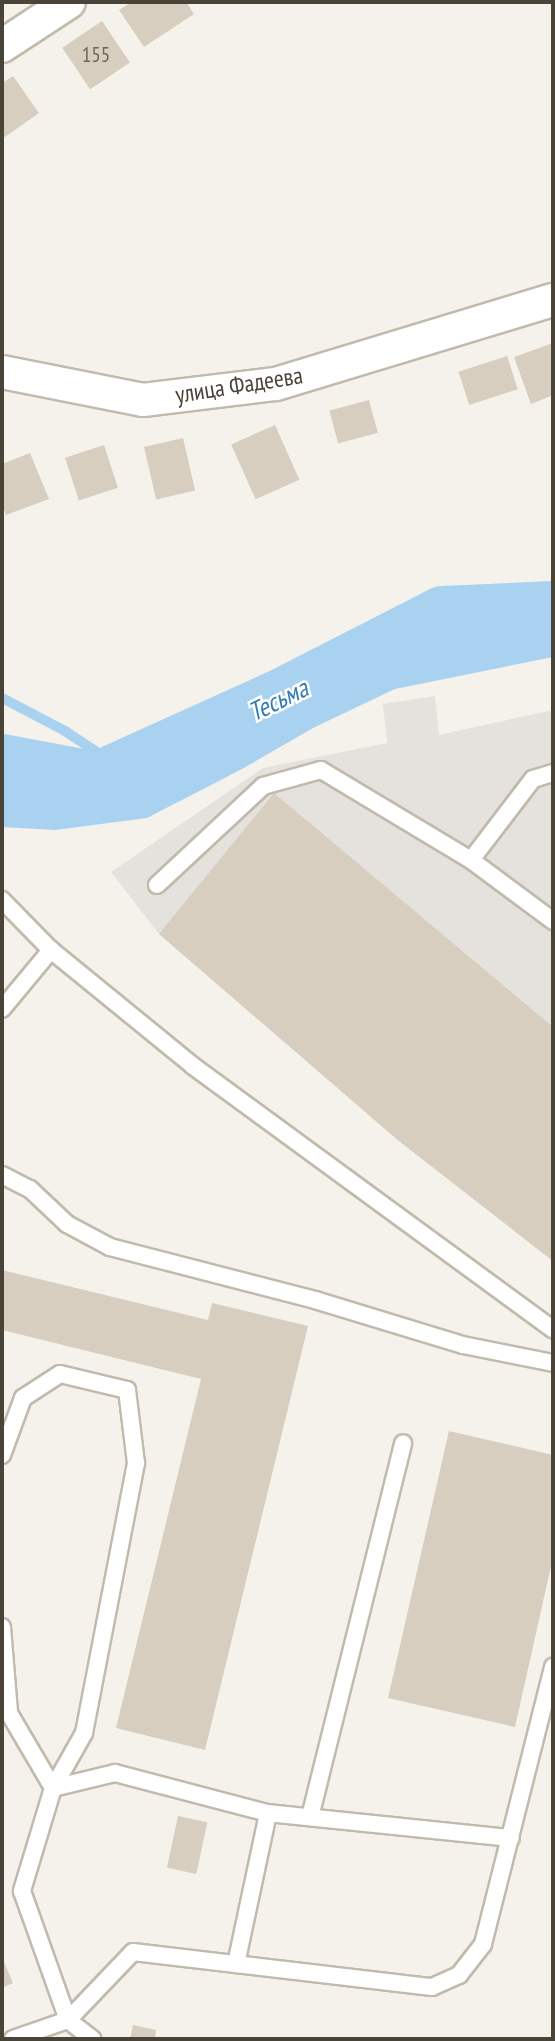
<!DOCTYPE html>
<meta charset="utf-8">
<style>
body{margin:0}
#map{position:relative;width:555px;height:2041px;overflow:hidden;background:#f5f2eb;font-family:"PT Sans Narrow",sans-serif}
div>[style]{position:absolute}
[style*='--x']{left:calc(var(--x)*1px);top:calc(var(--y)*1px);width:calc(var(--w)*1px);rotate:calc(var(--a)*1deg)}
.industrial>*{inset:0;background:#e5e1dc}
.water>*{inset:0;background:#a9d1f0}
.stream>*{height:10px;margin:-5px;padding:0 5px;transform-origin:5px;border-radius:5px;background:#a9d1f0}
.river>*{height:60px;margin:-30px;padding:0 30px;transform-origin:30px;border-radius:30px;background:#a9d1f0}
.building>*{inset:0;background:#d7cec0;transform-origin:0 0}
.roads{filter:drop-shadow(2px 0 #c1baad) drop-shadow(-2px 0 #c1baad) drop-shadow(0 2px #c1baad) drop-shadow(0 -2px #c1baad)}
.lane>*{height:16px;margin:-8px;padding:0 8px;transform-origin:8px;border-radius:8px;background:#fff}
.street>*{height:32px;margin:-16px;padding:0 16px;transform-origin:16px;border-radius:16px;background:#fff}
span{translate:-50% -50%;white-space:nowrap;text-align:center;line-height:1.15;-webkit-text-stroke:5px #fff;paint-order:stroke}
.number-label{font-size:21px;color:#6c665a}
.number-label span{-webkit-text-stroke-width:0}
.street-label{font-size:24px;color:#494338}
.water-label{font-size:26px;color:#327bb5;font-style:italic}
.frame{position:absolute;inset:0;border:4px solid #494338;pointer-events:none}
</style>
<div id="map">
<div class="industrial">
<i style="clip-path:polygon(435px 696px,439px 735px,553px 710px,553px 1261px,399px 1141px,159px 934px,111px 872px,263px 768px,387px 743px,383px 704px)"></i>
</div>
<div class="water">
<i style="clip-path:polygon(553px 615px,553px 657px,395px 689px,315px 727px,242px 769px,147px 818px,55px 830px,2px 827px,2px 774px,37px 776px,166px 766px,235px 728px,298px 683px,364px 656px,429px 639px,516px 626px)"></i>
</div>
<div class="stream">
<i style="--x:2;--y:698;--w:71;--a:27.6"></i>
<i style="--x:65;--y:731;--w:71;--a:33.5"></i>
</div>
<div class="river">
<i style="--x:2;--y:764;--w:97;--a:10.7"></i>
<i style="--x:97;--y:782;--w:200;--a:-24.3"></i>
<i style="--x:279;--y:700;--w:184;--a:-27.1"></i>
<i style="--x:443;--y:616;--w:110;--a:-2.6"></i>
</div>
<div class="building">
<i style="clip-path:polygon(132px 2px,186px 2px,194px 14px,144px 47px,119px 10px)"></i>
<i style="left:102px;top:21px;width:50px;height:48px;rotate:56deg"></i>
<i style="clip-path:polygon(13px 76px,39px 113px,2px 139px,2px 83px)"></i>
<i style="clip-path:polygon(553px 343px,553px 395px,531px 404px,514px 357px)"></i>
<i style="left:507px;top:356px;width:35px;height:51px;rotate:72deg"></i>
<i style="left:369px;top:400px;width:34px;height:41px;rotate:75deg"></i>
<i style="left:275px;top:425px;width:60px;height:48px;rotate:66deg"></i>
<i style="left:183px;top:438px;width:54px;height:40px;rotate:77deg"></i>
<i style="left:104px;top:445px;width:45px;height:41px;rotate:72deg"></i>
<i style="clip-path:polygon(30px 453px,49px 499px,6px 515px,2px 504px,2px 464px)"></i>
<i style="clip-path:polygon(274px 793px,553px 1027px,553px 1261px,399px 1141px,159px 934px)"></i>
<i style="clip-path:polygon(2px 1270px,208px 1320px,212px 1303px,308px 1326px,205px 1750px,116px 1728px,201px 1379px,2px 1330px)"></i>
<i style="clip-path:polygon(449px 1431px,553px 1455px,553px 1557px,515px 1727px,388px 1698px)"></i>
<i style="left:178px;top:1816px;width:30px;height:53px;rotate:12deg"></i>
<i style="clip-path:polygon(2px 1957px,13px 1983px,2px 1988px)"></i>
<i style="clip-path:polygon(133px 2025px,156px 2030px,155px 2039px,130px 2039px)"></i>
</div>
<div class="roads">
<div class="lane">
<i style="--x:471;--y:860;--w:102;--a:36.6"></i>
<i style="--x:157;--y:885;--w:145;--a:-43"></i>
<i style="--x:263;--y:786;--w:60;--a:-15.4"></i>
<i style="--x:321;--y:770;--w:175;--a:31"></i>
<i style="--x:471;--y:860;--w:102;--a:-52.6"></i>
<i style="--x:533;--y:779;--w:21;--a:-17"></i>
<i style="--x:2;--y:900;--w:70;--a:45.6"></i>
<i style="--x:51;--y:950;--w:183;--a:39.2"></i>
<i style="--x:193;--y:1066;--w:446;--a:36.2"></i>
<i style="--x:2;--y:1009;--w:77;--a:-50.3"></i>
<i style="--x:2;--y:1175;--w:31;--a:27"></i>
<i style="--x:30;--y:1189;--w:51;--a:43.4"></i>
<i style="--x:67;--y:1224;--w:49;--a:28.1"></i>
<i style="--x:110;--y:1247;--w:212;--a:14.5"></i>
<i style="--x:315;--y:1300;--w:155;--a:16.9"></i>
<i style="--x:463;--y:1345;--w:92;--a:11.3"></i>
<i style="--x:2;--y:1455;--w:61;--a:-69.8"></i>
<i style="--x:23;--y:1398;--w:44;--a:-33"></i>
<i style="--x:60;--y:1374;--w:69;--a:13.4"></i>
<i style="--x:127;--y:1390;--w:74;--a:83"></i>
<i style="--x:136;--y:1463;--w:275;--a:100.9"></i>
<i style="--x:84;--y:1733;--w:63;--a:119.4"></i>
<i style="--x:53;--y:1788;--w:108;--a:106.8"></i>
<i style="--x:22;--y:1891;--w:137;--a:70.4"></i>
<i style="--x:68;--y:2020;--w:94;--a:-46.3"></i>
<i style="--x:133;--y:1952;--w:301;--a:6.7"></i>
<i style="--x:432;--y:1987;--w:30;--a:-24"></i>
<i style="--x:459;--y:1975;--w:39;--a:-52"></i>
<i style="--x:483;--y:1944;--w:286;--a:-75.8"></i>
<i style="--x:2;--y:1627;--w:86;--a:85.3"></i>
<i style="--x:9;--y:1713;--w:87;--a:59.6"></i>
<i style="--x:53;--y:1788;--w:64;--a:-13.6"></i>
<i style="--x:115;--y:1773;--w:158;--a:14.7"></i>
<i style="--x:268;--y:1813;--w:244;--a:5.9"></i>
<i style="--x:310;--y:1817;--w:385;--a:-76"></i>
<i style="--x:236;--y:1964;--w:154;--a:-78"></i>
<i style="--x:13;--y:2039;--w:58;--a:-19.1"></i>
<i style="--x:68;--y:2020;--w:31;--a:38"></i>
</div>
<div class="street">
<i style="--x:2;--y:46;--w:80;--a:-33.3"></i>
<i style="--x:2;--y:372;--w:144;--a:11.2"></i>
<i style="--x:143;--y:400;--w:134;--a:-6.9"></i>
<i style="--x:276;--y:384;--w:289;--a:-16.9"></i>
</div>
</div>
<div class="number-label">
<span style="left:96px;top:55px">155</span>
</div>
<div class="street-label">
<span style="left:239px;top:385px;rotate:-9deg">улица Фадеева</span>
</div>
<div class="water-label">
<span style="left:278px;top:700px;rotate:-26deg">Тесьма</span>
</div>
<div class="frame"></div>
</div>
